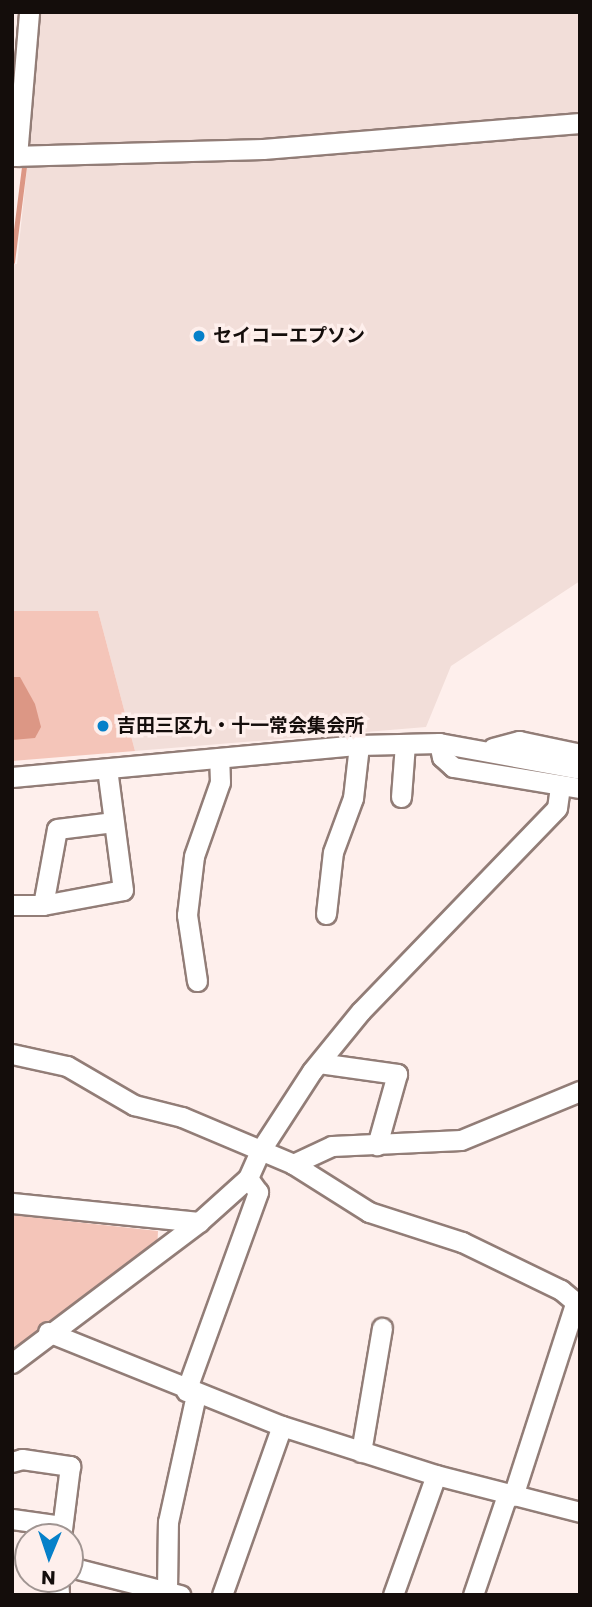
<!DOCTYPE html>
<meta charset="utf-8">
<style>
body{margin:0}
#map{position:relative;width:592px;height:1607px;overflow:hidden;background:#feefec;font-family:Poppins,"Noto Sans JP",sans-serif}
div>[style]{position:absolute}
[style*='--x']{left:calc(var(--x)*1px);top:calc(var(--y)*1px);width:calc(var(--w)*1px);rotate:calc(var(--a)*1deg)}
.built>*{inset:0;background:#f2ded9}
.green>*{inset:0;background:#f4c5b9}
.water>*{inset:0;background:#dc9785}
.stream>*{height:4.5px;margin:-2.25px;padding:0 2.25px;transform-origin:2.25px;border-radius:2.25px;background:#dc9785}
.roads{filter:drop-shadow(2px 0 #927d77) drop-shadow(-2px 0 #927d77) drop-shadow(0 2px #927d77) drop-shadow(0 -2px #927d77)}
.minor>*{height:19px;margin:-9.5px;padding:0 9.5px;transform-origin:9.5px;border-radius:9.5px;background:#fff}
.dots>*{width:19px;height:19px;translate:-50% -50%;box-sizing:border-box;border:4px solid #feefec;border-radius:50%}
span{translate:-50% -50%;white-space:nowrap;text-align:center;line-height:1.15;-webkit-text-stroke:7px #feefec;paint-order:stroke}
.poi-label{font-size:19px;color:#140d0b;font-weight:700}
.left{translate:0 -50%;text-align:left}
.frame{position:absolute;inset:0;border:14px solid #140d0b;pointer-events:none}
.north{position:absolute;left:14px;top:1523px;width:70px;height:70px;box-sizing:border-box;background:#feefec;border:2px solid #a09592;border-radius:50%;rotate:182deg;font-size:19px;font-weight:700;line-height:28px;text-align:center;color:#140d0b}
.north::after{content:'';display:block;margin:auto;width:24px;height:32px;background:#0680c9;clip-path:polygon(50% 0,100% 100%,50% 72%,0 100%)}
</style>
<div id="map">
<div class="built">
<i style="clip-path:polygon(35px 12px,580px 12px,580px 581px,451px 666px,426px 727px,135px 751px,98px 611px,12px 611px,12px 264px,17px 264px,27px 167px)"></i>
</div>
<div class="green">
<i style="clip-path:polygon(12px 611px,98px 611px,135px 751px,12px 761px)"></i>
<i style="clip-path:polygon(12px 1215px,158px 1231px,157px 1252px,12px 1355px)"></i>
</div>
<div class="water">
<i style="clip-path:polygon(12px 677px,20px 677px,35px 704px,41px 727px,35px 738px,12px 740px)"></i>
</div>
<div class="stream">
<i style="--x:12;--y:262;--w:96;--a:-82.8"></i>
</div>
<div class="roads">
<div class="minor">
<i style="--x:12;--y:156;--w:251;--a:-1.6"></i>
<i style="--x:263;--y:149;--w:318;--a:-4.7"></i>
<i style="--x:17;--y:156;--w:144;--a:-85.2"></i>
<i style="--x:439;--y:743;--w:14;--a:78"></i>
<i style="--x:442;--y:757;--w:15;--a:42"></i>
<i style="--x:453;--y:767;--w:129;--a:9.4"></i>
<i style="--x:493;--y:748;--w:27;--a:-15"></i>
<i style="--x:519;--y:741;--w:62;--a:12"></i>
<i style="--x:12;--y:777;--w:348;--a:-5.3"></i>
<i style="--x:359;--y:745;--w:80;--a:-1.4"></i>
<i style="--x:439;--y:743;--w:143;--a:10.4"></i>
<i style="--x:401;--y:797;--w:53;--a:-85.7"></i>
<i style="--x:12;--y:905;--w:31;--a:0"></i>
<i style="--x:43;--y:905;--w:81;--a:-10.6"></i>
<i style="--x:123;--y:890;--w:122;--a:-97.5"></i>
<i style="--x:43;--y:905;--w:77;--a:-79.6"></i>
<i style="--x:57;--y:829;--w:57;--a:-7"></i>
<i style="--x:326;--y:914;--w:62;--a:-83.6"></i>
<i style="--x:333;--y:852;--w:58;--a:-69.7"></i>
<i style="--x:353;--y:798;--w:53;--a:-83.5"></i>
<i style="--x:197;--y:981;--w:67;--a:-98.6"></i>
<i style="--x:187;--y:915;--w:59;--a:-83.2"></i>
<i style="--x:194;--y:856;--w:78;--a:-70.6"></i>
<i style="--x:220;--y:782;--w:24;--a:-92"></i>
<i style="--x:12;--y:1054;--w:56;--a:12.3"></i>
<i style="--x:67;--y:1066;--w:78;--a:30.2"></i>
<i style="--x:134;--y:1105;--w:49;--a:14"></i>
<i style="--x:182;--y:1117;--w:121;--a:22.9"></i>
<i style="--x:293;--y:1164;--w:90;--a:32.3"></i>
<i style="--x:369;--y:1212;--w:98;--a:17.9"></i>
<i style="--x:462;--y:1242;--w:110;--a:25.9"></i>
<i style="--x:561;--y:1290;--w:25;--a:40"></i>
<i style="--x:319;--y:1063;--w:79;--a:8"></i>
<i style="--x:397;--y:1074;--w:74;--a:105.7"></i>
<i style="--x:293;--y:1164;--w:43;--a:-24.8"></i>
<i style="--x:332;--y:1146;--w:129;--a:-2.7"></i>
<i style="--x:461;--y:1140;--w:129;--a:-22.4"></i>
<i style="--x:12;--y:1203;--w:188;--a:5.8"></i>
<i style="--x:48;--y:1332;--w:252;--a:21.9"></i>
<i style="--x:282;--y:1426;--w:162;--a:17.7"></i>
<i style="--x:436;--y:1475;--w:149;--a:14.4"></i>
<i style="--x:12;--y:1363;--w:234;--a:-37"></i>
<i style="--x:199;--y:1222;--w:66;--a:-41.9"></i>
<i style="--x:248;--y:1178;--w:30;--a:-66"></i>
<i style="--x:260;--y:1151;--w:95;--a:-57"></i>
<i style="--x:312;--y:1071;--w:77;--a:-50.8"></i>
<i style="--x:361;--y:1011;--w:282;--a:-46"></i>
<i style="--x:557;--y:808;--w:21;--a:-82"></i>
<i style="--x:186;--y:1391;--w:212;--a:-70.1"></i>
<i style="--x:258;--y:1192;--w:17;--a:-126"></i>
<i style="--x:361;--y:1452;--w:126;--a:-80.4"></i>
<i style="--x:12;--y:1462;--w:10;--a:-17"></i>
<i style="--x:22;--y:1459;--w:49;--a:8.3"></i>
<i style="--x:70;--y:1466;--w:72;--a:97.2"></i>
<i style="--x:513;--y:1496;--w:202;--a:-72.1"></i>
<i style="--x:12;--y:1519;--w:50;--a:8"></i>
<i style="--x:70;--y:1567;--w:114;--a:14.3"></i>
<i style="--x:58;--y:1579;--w:16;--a:86"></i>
<i style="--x:167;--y:1590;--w:68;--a:-89.2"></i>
<i style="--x:168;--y:1522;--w:130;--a:-77.6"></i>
<i style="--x:222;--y:1595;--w:179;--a:-70.5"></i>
<i style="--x:393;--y:1595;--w:127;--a:-70.3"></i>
<i style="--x:473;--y:1595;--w:106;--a:-71.2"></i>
</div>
</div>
<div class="dots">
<i style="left:199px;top:336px;background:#0680c9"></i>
<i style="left:103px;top:726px;background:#0680c9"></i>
</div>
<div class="poi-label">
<span class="left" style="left:213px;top:336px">セイコーエプソン</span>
<span class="left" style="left:117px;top:726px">吉田三区九・十一常会集会所</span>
</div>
<div class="frame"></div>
<div class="north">N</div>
</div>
